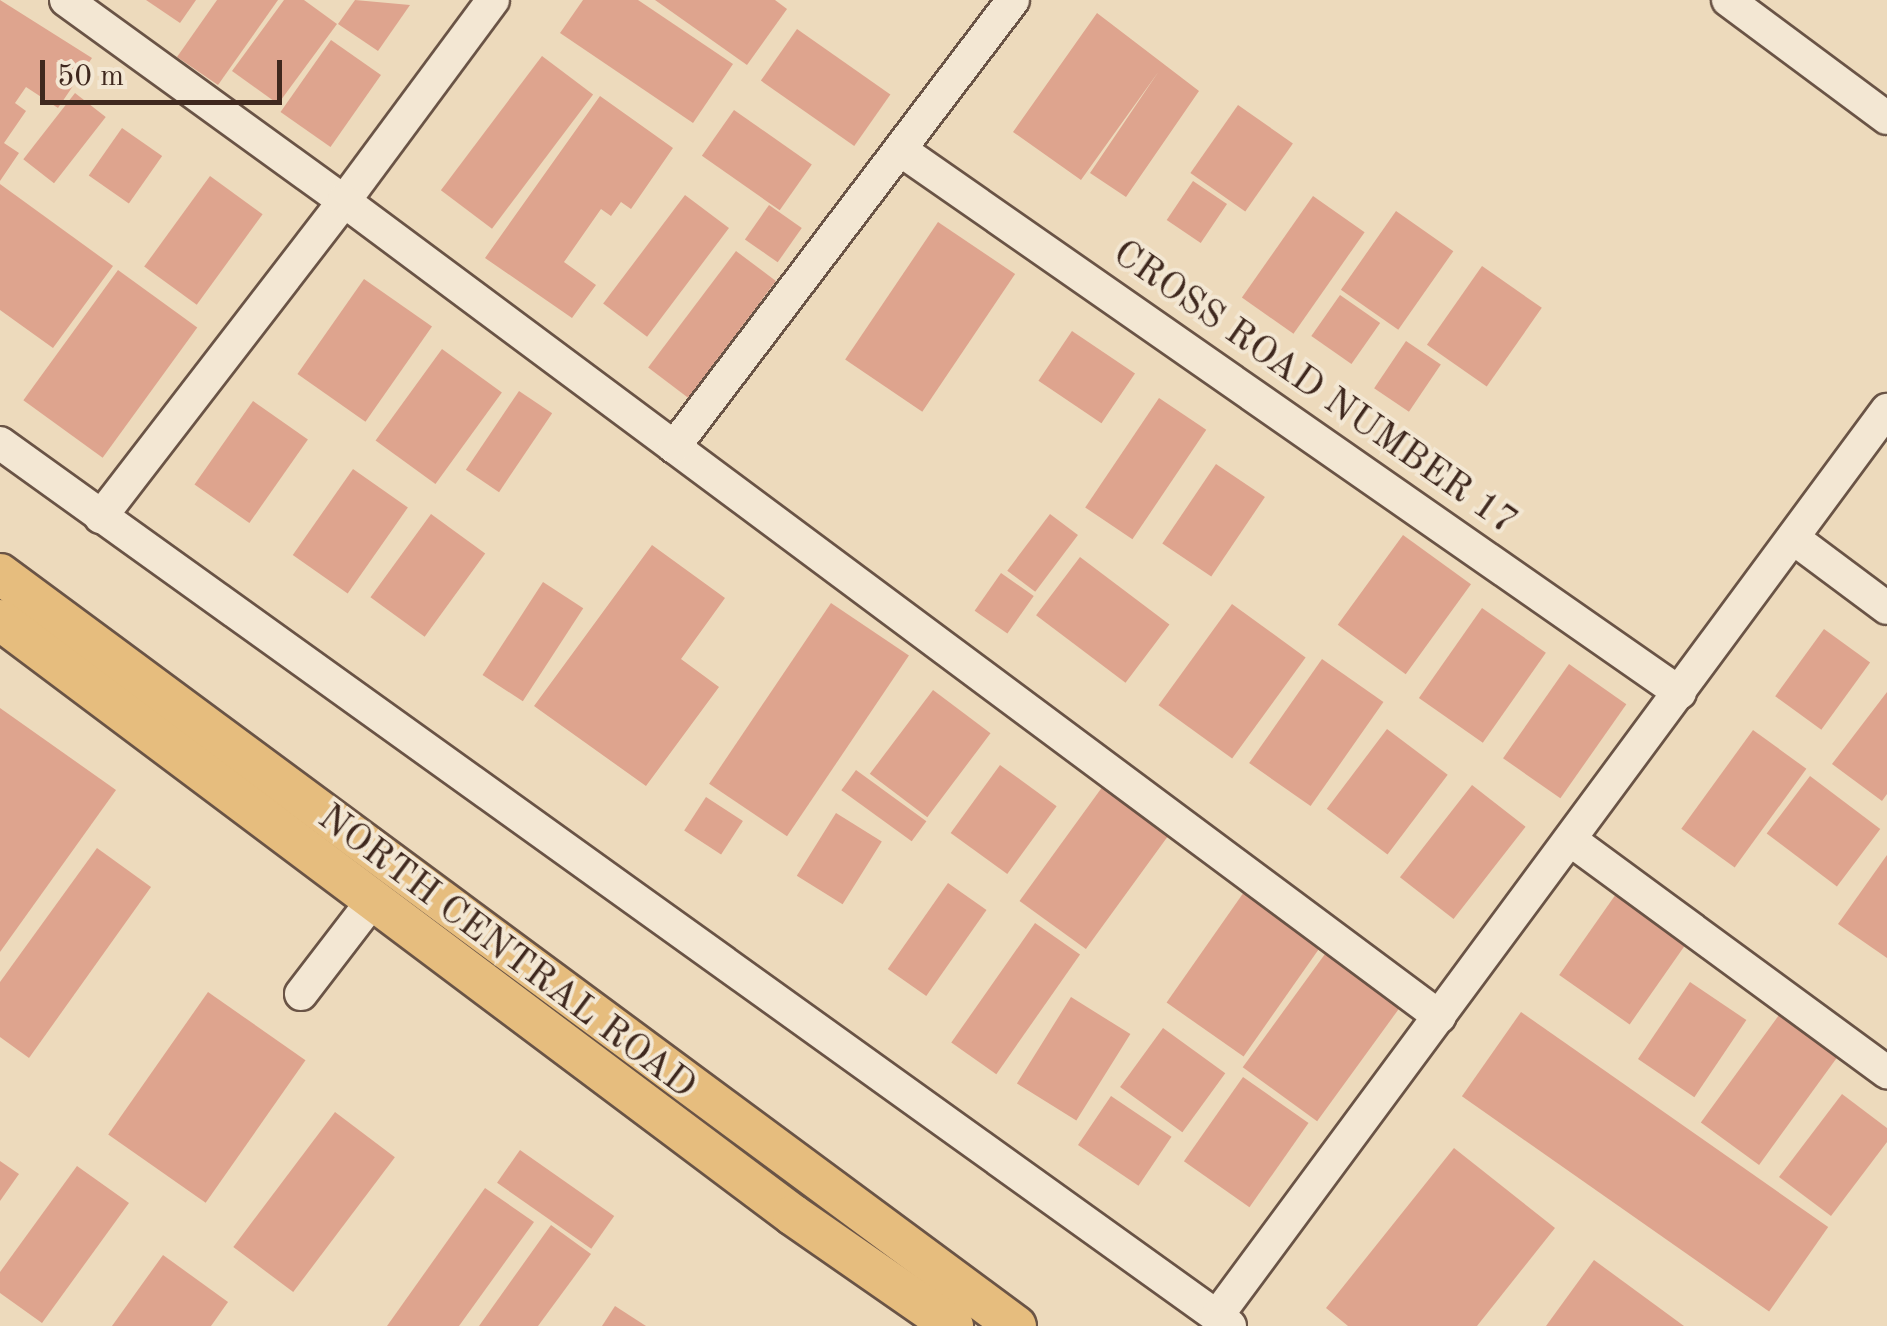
<!DOCTYPE html>
<style>
body{margin:0}
#map{position:relative;width:1887px;height:1326px;overflow:hidden;background:#eddabc;font-family:"Old Standard TT",serif}
div>[style]{position:absolute}
[style*='--x']{left:calc(var(--x)*1px);top:calc(var(--y)*1px);width:calc(var(--w)*1px);rotate:calc(var(--a)*1deg)}
.building>*{inset:0;background:#dea48e;transform-origin:0 0}
.roads{filter:drop-shadow(2px 0 #6a5446) drop-shadow(-2px 0 #6a5446) drop-shadow(0 2px #6a5446) drop-shadow(0 -2px #6a5446)}
.minor>*{height:32px;margin:-16px;padding:0 16px;transform-origin:16px;border-radius:16px;background:#f3e7d3}
.major>*{height:40px;margin:-20px;padding:0 20px;transform-origin:20px;border-radius:20px;background:#e6bd7e}
span{translate:-50% -50%;white-space:nowrap;text-align:center;line-height:1.15;-webkit-text-stroke:8px #f3e7d3;paint-order:stroke}
.street-label{font-size:38px;color:#3f281e}
.scale{position:absolute;left:40px;top:60px;width:242px;height:45px;box-sizing:border-box;border:5px solid #3f281e;border-top:0;padding-left:12px;font-size:30px;line-height:35px;white-space:nowrap;color:#3f281e;-webkit-text-stroke:8px #f3e7d3;paint-order:stroke}
</style>
<div id="map">
<div class="building">
<i style="clip-path:polygon(0 0,92px 58px,58px 108px,26px 87px,15px 103px,26px 111px,4px 143px,19px 153px,0 181px)"></i>
<i style="clip-path:polygon(146px 0,196px 0,180px 23px)"></i>
<i style="clip-path:polygon(217px 0,278px 0,218px 85px,177px 57px)"></i>
<i style="clip-path:polygon(284px 0,304px 0,337px 24px,278px 104px,232px 71px)"></i>
<i style="clip-path:polygon(355px 0,410px 5px,378px 51px,338px 24px)"></i>
<i style="clip-path:polygon(583px 0,638px 0,733px 64px,693px 123px,560px 33px)"></i>
<i style="clip-path:polygon(655px 0,775px 0,787px 9px,747px 65px)"></i>
<i style="clip-path:polygon(1097px 13px,1199px 91px,1126px 197px,1090px 173px,1159px 71px,1081px 180px,1013px 132px)"></i>
<i style="left:797px;top:29px;width:114px;height:63px;rotate:35deg"></i>
<i style="left:331px;top:40px;width:61px;height:88px;rotate:35deg"></i>
<i style="left:542px;top:56px;width:64px;height:168px;rotate:37deg"></i>
<i style="left:75px;top:93px;width:39px;height:84px;rotate:38deg"></i>
<i style="clip-path:polygon(600px 96px,673px 148px,631px 209px,621px 202px,611px 216px,601px 209px,564px 262px,596px 285px,572px 318px,485px 258px)"></i>
<i style="left:1238px;top:105px;width:67px;height:83px;rotate:35deg"></i>
<i style="left:734px;top:110px;width:95px;height:56px;rotate:35deg"></i>
<i style="left:122px;top:128px;width:49px;height:58px;rotate:35deg"></i>
<i style="left:210px;top:176px;width:65px;height:112px;rotate:36deg"></i>
<i style="left:1193px;top:181px;width:41px;height:47px;rotate:34deg"></i>
<i style="clip-path:polygon(0 184px,113px 266px,53px 348px,0 310px)"></i>
<i style="left:685px;top:195px;width:55px;height:136px;rotate:37deg"></i>
<i style="left:1313px;top:196px;width:63px;height:124px;rotate:35deg"></i>
<i style="left:769px;top:205px;width:40px;height:42px;rotate:35deg"></i>
<i style="left:1396px;top:211px;width:70px;height:96px;rotate:35deg"></i>
<i style="left:938px;top:222px;width:93px;height:166px;rotate:34deg"></i>
<i style="left:736px;top:251px;width:50px;height:146px;rotate:37deg"></i>
<i style="left:1482px;top:266px;width:73px;height:96px;rotate:35deg"></i>
<i style="left:118px;top:270px;width:98px;height:161px;rotate:36deg"></i>
<i style="left:364px;top:279px;width:83px;height:116px;rotate:35deg"></i>
<i style="left:1340px;top:295px;width:49px;height:50px;rotate:35deg"></i>
<i style="left:1072px;top:331px;width:76px;height:60px;rotate:34deg"></i>
<i style="left:1406px;top:341px;width:42px;height:57px;rotate:34deg"></i>
<i style="left:442px;top:349px;width:74px;height:113px;rotate:36deg"></i>
<i style="left:519px;top:391px;width:40px;height:95px;rotate:34deg"></i>
<i style="left:1159px;top:398px;width:57px;height:132px;rotate:34deg"></i>
<i style="left:253px;top:401px;width:67px;height:102px;rotate:35deg"></i>
<i style="left:1216px;top:464px;width:59px;height:96px;rotate:34deg"></i>
<i style="left:353px;top:469px;width:67px;height:105px;rotate:35deg"></i>
<i style="left:431px;top:514px;width:67px;height:103px;rotate:36deg"></i>
<i style="left:1050px;top:514px;width:35px;height:71px;rotate:37deg"></i>
<i style="left:1403px;top:535px;width:84px;height:111px;rotate:36deg"></i>
<i style="clip-path:polygon(652px 545px,725px 598px,681px 659px,719px 687px,646px 786px,534px 706px)"></i>
<i style="left:1080px;top:557px;width:112px;height:73px;rotate:37deg"></i>
<i style="left:1001px;top:573px;width:40px;height:46px;rotate:35deg"></i>
<i style="left:543px;top:582px;width:48px;height:111px;rotate:33deg"></i>
<i style="left:831px;top:603px;width:94px;height:218px;rotate:34deg"></i>
<i style="left:1232px;top:604px;width:91px;height:125px;rotate:36deg"></i>
<i style="left:1482px;top:608px;width:78px;height:110px;rotate:35deg"></i>
<i style="left:1824px;top:629px;width:57px;height:83px;rotate:36deg"></i>
<i style="left:1322px;top:659px;width:75px;height:127px;rotate:35deg"></i>
<i style="left:1569px;top:664px;width:70px;height:115px;rotate:35deg"></i>
<i style="left:933px;top:690px;width:72px;height:105px;rotate:37deg"></i>
<i style="clip-path:polygon(1887px 692px,1887px 794px,1882px 801px,1832px 764px)"></i>
<i style="clip-path:polygon(0 708px,116px 790px,0 952px)"></i>
<i style="left:1387px;top:729px;width:76px;height:100px;rotate:37deg"></i>
<i style="left:1753px;top:730px;width:66px;height:122px;rotate:36deg"></i>
<i style="left:1000px;top:765px;width:70px;height:84px;rotate:36deg"></i>
<i style="left:856px;top:770px;width:87px;height:25px;rotate:36deg"></i>
<i style="left:1810px;top:776px;width:88px;height:72px;rotate:37deg"></i>
<i style="left:1472px;top:785px;width:68px;height:117px;rotate:38deg"></i>
<i style="left:1103px;top:786px;width:82px;height:142px;rotate:36deg"></i>
<i style="left:706px;top:797px;width:44px;height:40px;rotate:33deg"></i>
<i style="left:836px;top:813px;width:54px;height:74px;rotate:32deg"></i>
<i style="clip-path:polygon(97px 848px,151px 887px,29px 1058px,0 1037px,0 982px)"></i>
<i style="clip-path:polygon(1887px 855px,1887px 958px,1838px 924px)"></i>
<i style="left:948px;top:883px;width:47px;height:105px;rotate:35deg"></i>
<i style="left:1244px;top:892px;width:94px;height:135px;rotate:35deg"></i>
<i style="left:1616px;top:894px;width:86px;height:99px;rotate:35deg"></i>
<i style="left:1035px;top:923px;width:55px;height:146px;rotate:35deg"></i>
<i style="left:1325px;top:954px;width:92px;height:140px;rotate:36deg"></i>
<i style="left:1690px;top:982px;width:68px;height:93px;rotate:34deg"></i>
<i style="left:208px;top:992px;width:119px;height:174px;rotate:35deg"></i>
<i style="left:1071px;top:997px;width:70px;height:102px;rotate:32deg"></i>
<i style="left:1521px;top:1012px;width:375px;height:103px;rotate:35deg"></i>
<i style="left:1779px;top:1015px;width:72px;height:133px;rotate:36deg"></i>
<i style="left:1163px;top:1028px;width:77px;height:73px;rotate:36deg"></i>
<i style="left:1243px;top:1077px;width:80px;height:103px;rotate:35deg"></i>
<i style="clip-path:polygon(1842px 1094px,1887px 1128px,1887px 1142px,1831px 1216px,1779px 1177px)"></i>
<i style="left:1111px;top:1096px;width:73px;height:59px;rotate:34deg"></i>
<i style="left:335px;top:1112px;width:75px;height:169px;rotate:37deg"></i>
<i style="clip-path:polygon(1454px 1148px,1555px 1228px,1477px 1326px,1348px 1326px,1326px 1308px)"></i>
<i style="left:520px;top:1150px;width:115px;height:40px;rotate:35deg"></i>
<i style="clip-path:polygon(0 1161px,19px 1174px,0 1201px)"></i>
<i style="clip-path:polygon(77px 1166px,129px 1203px,42px 1323px,0 1293px,0 1272px)"></i>
<i style="clip-path:polygon(485px 1188px,534px 1222px,459px 1326px,387px 1326px)"></i>
<i style="clip-path:polygon(551px 1225px,591px 1254px,538px 1326px,479px 1326px)"></i>
<i style="clip-path:polygon(163px 1255px,228px 1302px,211px 1326px,112px 1326px)"></i>
<i style="clip-path:polygon(1594px 1260px,1684px 1326px,1546px 1326px)"></i>
<i style="clip-path:polygon(615px 1306px,646px 1326px,602px 1326px)"></i>
</div>
<div class="roads">
<div class="minor">
<i style="--x:66;--y:0;--w:343;--a:35.9"></i>
<i style="--x:344;--y:201;--w:399;--a:127.6"></i>
<i style="--x:493;--y:0;--w:250;--a:126.5"></i>
<i style="--x:344;--y:201;--w:1366;--a:36.67"></i>
<i style="--x:1728;--y:0;--w:198;--a:36.6"></i>
<i style="--x:902;--y:151;--w:948;--a:34.86"></i>
<i style="--x:0;--y:443;--w:1514;--a:35.67"></i>
<i style="--x:674;--y:447;--w:561;--a:-52.82"></i>
<i style="--x:1793;--y:538;--w:117;--a:36.7"></i>
<i style="--x:1572;--y:841;--w:391;--a:36.3"></i>
<i style="--x:301;--y:994;--w:120;--a:-52.5"></i>
<i style="--x:1217;--y:1316;--w:1127;--a:-53.52"></i>
</div>
<div class="major">
<i style="--x:0;--y:574;--w:1264;--a:36.51"></i>
<i style="--x:0;--y:620;--w:991;--a:36.88"></i>
<i style="--x:793;--y:1215;--w:195;--a:34.8"></i>
</div>
</div>
<div class="street-label">
<span style="left:1314px;top:389px;rotate:35deg">CROSS ROAD NUMBER 17</span>
<span style="left:506px;top:953px;rotate:37deg">NORTH CENTRAL ROAD</span>
</div>
<div class="scale">50 m</div>
</div>
